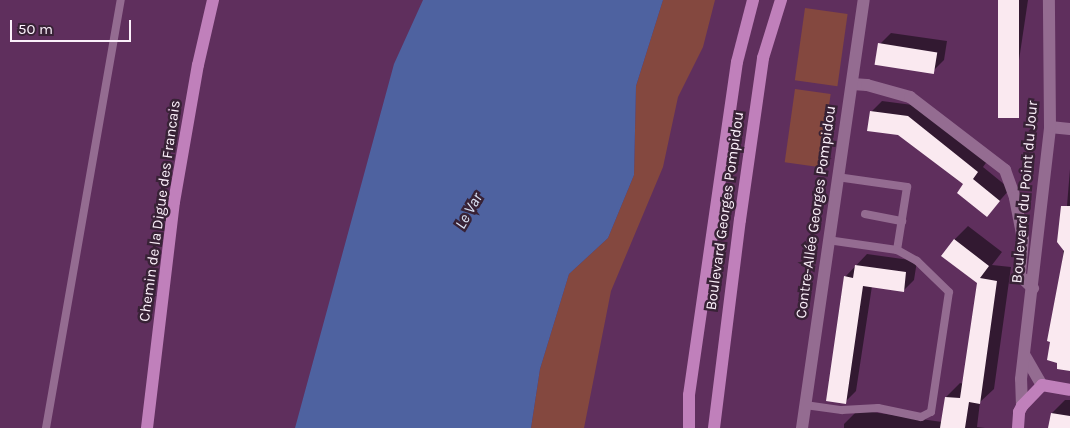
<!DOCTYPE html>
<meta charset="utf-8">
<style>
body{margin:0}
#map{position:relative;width:1070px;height:428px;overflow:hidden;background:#5f2f5d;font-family:Karla,sans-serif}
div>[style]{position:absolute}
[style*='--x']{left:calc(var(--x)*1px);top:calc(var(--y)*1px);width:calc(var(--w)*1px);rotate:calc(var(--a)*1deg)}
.green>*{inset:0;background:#84483f;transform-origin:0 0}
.water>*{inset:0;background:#4e62a0}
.shadow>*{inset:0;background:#0007}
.building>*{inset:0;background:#fae9f0;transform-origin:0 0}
.lane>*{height:8px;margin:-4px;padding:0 4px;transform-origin:4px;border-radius:4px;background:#946c91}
.street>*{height:12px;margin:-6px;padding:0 6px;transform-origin:6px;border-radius:6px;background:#946c91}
.secondary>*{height:12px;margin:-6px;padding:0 6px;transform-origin:6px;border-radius:6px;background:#c080bb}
span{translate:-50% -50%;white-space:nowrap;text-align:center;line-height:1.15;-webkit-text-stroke:5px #382236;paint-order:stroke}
.street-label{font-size:15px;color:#fbf0fa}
.water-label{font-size:16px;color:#dae2f4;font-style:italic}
.scale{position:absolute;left:10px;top:20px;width:121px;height:22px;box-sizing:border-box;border:2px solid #fbf0fa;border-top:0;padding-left:6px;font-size:15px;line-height:18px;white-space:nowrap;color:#fbf0fa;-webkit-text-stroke:4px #382236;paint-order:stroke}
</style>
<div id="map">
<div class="green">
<i style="clip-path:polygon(663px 0,715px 0,703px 47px,678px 97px,663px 167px,611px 291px,584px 428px,531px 428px,540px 369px,569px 274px,608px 238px,634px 175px,636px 86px)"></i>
<i style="left:805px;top:8px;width:43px;height:73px;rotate:8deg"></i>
<i style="left:795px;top:89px;width:36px;height:74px;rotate:8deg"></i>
</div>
<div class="water">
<i style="clip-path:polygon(423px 0,663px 0,636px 86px,634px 175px,608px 238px,569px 274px,540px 369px,531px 428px,295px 428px,394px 64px)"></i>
</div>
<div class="shadow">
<i style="clip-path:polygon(1000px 0,1028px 0,1012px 107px,1001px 118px)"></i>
<i style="clip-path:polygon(891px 33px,947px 41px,944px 60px,933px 71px,880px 44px)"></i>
<i style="clip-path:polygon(882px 101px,920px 106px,988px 160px,983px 167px,1010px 189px,987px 215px,964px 184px,871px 112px)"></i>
<i style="clip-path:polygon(1070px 169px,1070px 370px,1062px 267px)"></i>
<i style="clip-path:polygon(968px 226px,1002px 252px,992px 265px,1011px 267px,994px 389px,980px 402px,977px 427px,985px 428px,844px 428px,844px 424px,858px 410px,942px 422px,946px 397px,960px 383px,964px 384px,978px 283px,954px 240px)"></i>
<i style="clip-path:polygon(867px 254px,917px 261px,914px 280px,903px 291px,872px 286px,856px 391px,845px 402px,845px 277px)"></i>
<i style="clip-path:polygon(1065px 400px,1070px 400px,1070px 428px,1049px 428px,1052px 413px)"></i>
</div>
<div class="building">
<i style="left:998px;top:0;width:21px;height:118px"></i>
<i style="left:878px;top:43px;width:60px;height:22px;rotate:9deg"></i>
<i style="clip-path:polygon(870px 111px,908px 116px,978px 172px,973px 179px,1000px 201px,987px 217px,957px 193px,963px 184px,898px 135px,867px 131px)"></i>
<i style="clip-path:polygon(1061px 206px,1070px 206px,1070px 371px,1057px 369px,1057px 363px,1047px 360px,1050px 342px,1047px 341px,1064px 251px,1057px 242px)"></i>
<i style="clip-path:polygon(954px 239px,989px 266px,980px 278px,997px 281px,980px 404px,969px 402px,965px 428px,940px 428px,945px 397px,960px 398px,977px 283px,941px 256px)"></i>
<i style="clip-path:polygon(855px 265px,906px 272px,904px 292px,863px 286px,846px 404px,826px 401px,844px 276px,853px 278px)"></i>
<i style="clip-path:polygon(1051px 413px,1070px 416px,1070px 428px,1048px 428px)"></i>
</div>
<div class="lane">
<i style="--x:837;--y:177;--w:71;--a:8.1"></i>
<i style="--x:907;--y:187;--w:64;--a:99"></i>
<i style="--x:865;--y:214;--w:38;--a:11"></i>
<i style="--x:805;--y:405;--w:37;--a:8"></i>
<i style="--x:842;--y:410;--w:36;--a:-3"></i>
<i style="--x:878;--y:408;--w:44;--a:11.8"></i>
<i style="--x:921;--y:417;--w:11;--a:-27"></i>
<i style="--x:931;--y:412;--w:121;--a:-81.5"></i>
<i style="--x:949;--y:292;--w:45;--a:-135.9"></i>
<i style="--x:917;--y:261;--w:23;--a:-151"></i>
<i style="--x:897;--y:250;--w:70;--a:-171.8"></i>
<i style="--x:46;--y:428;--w:435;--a:-80.1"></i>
</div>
<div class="street">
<i style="--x:852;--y:84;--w:15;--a:4"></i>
<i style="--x:867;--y:85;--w:45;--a:15.6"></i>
<i style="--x:910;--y:97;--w:120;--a:37.5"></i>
<i style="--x:1005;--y:170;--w:30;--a:70"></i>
<i style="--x:1015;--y:198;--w:42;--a:79"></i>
<i style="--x:1023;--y:239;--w:37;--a:95"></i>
<i style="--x:1020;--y:276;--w:18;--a:43"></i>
<i style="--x:1050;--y:127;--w:20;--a:6"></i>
<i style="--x:1025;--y:356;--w:34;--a:60"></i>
<i style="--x:1022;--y:406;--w:27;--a:-92"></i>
<i style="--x:1021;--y:379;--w:254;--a:-83.4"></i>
<i style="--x:1050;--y:127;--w:127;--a:-90.5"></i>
<i style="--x:802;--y:428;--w:432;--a:-81.8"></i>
</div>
<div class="secondary">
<i style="--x:147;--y:428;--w:228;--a:-83.2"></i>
<i style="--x:174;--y:202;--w:139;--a:-80.1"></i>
<i style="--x:198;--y:65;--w:67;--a:-77"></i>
<i style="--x:689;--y:428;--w:33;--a:-90"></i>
<i style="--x:689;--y:395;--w:336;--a:-81.8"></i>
<i style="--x:737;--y:62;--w:64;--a:-75.5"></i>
<i style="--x:714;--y:428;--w:210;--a:-82.9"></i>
<i style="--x:740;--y:220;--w:164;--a:-81.9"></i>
<i style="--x:763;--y:58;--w:61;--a:-72.8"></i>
<i style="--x:1018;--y:428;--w:16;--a:-86"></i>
<i style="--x:1019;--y:412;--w:7;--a:-63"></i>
<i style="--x:1022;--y:406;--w:29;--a:-46"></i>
<i style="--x:1042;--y:385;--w:28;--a:10"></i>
</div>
<div class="street-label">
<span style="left:1025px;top:192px;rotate:-85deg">Boulevard du Point du Jour</span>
<span style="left:160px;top:211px;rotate:-82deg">Chemin de la Digue des Francais</span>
<span style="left:725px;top:211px;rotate:-82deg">Boulevard Georges Pompidou</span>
<span style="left:816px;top:212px;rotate:-82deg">Contre-Allée Georges Pompidou</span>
</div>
<div class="water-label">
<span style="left:469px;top:211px;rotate:-60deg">Le Var</span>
</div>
<div class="scale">50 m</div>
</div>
